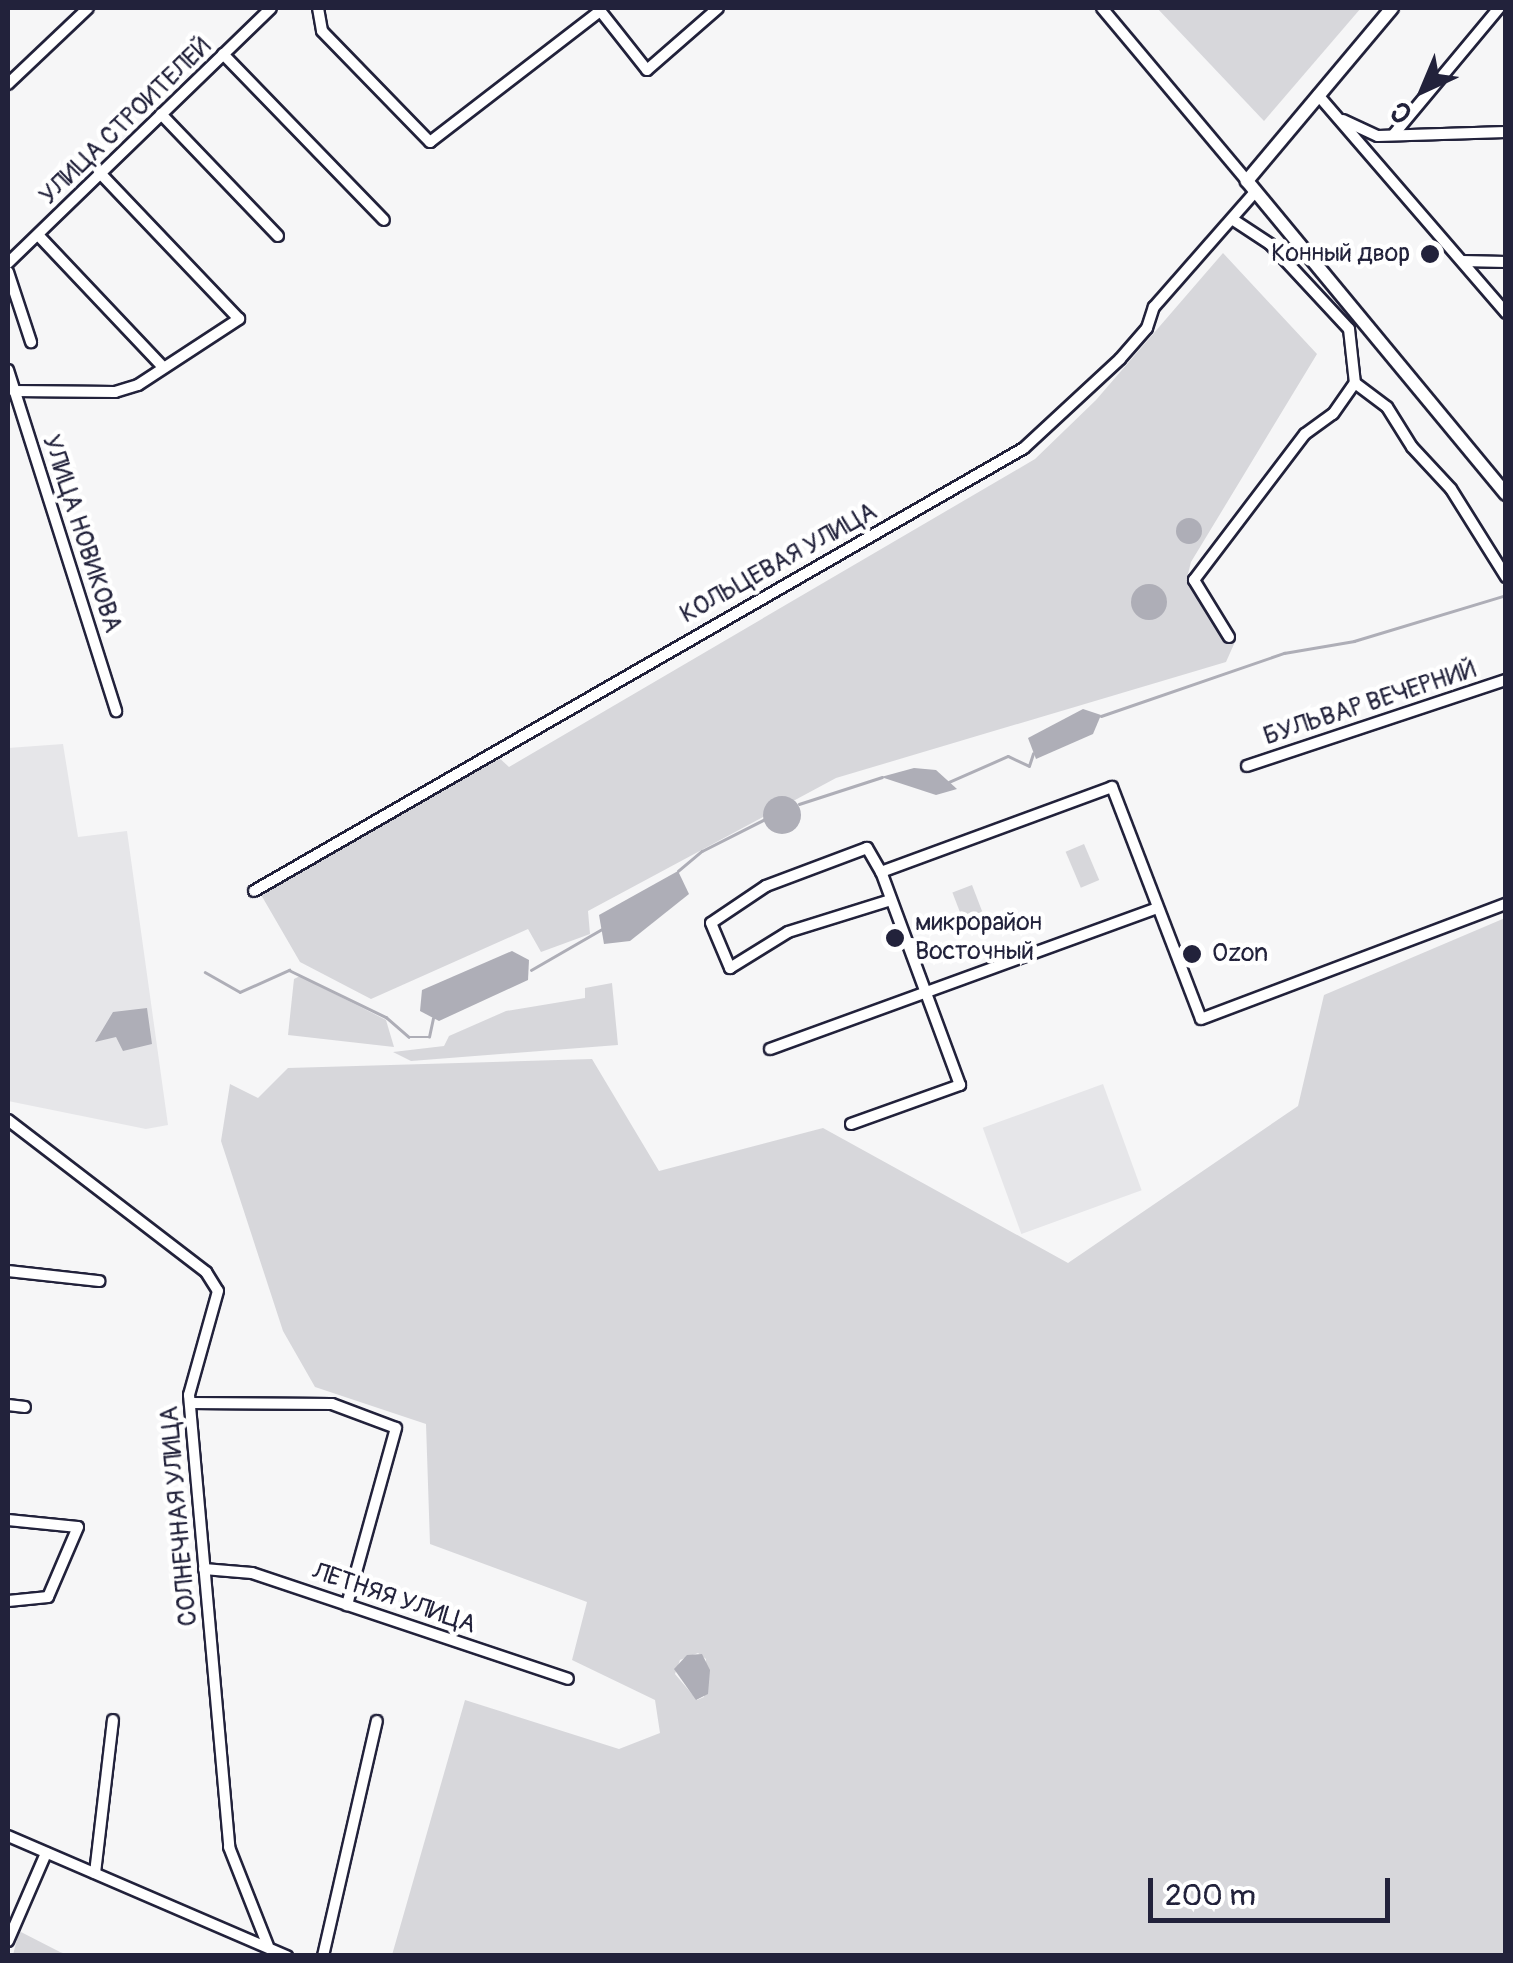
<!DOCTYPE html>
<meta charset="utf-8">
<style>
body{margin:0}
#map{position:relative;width:1513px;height:1963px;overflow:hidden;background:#f6f6f7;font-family:Pangolin,sans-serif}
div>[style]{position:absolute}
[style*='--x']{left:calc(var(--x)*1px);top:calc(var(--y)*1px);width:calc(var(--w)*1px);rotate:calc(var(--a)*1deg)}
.built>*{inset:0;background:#e6e6e9;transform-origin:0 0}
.green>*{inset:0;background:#d7d7db;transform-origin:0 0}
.water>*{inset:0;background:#aeaeb7}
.round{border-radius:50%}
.stream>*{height:2.5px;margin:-1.25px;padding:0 1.25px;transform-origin:1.25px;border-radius:1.25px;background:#aeaeb7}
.roads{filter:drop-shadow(2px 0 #22223b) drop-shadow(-2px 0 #22223b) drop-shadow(0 2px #22223b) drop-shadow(0 -2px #22223b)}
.minor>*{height:10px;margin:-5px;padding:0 5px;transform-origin:5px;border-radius:5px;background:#fff}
.tertiary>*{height:12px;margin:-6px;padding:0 6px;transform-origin:6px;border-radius:6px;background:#fff}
.dots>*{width:28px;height:28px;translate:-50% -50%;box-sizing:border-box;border:5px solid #fff;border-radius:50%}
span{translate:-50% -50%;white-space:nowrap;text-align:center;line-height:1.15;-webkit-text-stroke:9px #fff;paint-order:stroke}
.street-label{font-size:25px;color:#22223b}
.poi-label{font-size:25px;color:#22223b}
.right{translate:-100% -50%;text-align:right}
.left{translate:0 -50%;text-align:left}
.frame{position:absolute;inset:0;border:10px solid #22223b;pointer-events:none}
.north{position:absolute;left:1373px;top:40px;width:100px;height:100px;-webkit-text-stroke:8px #fff;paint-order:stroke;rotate:224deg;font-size:28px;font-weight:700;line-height:40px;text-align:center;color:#22223b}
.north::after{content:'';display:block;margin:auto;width:35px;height:45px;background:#22223b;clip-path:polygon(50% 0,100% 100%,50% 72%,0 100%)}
.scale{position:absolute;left:1148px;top:1878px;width:242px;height:45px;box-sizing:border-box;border:5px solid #22223b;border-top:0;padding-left:12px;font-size:30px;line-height:35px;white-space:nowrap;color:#22223b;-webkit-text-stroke:8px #fff;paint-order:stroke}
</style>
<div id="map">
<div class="built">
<i style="clip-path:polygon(63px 744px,78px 837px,127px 831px,168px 1125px,146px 1129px,8px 1101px,8px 748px)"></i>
<i style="left:1103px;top:1084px;width:113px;height:128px;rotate:70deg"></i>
</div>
<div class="green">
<i style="clip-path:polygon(1157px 8px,1361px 8px,1264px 121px)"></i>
<i style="clip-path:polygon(1223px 253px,1317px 354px,1191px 562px,1187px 578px,1234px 644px,1226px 662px,836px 778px,588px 911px,590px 934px,541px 952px,528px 929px,371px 999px,300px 962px,260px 893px,496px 755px,509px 767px,1035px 459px,1096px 400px)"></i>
<i style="left:1084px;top:844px;width:39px;height:20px;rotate:67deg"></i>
<i style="left:972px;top:885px;width:40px;height:21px;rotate:69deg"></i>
<i style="clip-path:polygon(evenodd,1505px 918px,1505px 1955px,392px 1955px,465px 1700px,619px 1749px,660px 1733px,655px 1700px,572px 1660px,587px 1602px,430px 1544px,426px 1424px,315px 1387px,283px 1331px,221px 1141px,230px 1084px,258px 1098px,288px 1068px,592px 1059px,659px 1171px,823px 1128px,1068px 1263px,1298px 1106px,1324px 995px,1505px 918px,698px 1653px,706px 1659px,704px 1697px,697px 1700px,675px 1674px,680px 1660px,698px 1653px)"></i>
<i style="clip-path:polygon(300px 976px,386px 1020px,394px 1047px,288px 1035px,294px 979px)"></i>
<i style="clip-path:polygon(612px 983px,618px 1045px,411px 1061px,393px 1052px,444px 1046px,449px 1036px,506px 1011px,585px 998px,585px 988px)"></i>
<i style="clip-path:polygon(19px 1931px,60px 1952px,69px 1955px,13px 1955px)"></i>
</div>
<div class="water">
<i class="round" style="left:1176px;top:518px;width:26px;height:26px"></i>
<i class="round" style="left:1131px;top:584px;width:36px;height:36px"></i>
<i style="clip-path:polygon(1083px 709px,1101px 715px,1093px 734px,1036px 759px,1028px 738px)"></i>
<i style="clip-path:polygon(914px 768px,936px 770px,957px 789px,936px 795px,881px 777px)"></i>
<i class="round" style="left:763px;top:796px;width:38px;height:38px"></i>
<i style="clip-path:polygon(678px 871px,689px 894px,630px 941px,604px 944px,599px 915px)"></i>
<i style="clip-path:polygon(512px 951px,529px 960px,528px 980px,439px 1021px,420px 1011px,422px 990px)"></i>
<i style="clip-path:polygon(147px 1008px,152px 1044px,123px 1051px,116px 1037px,95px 1042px,113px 1012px)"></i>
<i style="clip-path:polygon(702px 1654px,710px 1670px,708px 1694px,696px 1700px,674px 1669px,687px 1655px)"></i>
</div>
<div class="stream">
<i style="--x:1101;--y:716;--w:194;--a:-19"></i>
<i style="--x:1284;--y:653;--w:71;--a:-9.7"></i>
<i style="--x:1354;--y:641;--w:159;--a:-16.8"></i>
<i style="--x:949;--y:782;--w:64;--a:-23.8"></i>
<i style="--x:1008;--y:756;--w:23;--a:25"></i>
<i style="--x:1029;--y:766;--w:13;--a:-72"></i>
<i style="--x:799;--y:804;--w:87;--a:-18"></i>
<i style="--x:678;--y:871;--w:31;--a:-40"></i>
<i style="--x:702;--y:851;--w:71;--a:-26.9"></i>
<i style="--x:531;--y:970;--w:82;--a:-30"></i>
<i style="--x:205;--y:972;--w:40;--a:29.7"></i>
<i style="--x:240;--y:992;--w:54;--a:-24.2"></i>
<i style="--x:289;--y:970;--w:108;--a:25.9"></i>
<i style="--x:386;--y:1017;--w:30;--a:41"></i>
<i style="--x:409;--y:1037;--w:20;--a:0"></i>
<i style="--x:429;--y:1037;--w:19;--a:-78"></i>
</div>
<div class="roads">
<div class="minor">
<i style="--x:318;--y:8;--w:23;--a:80"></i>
<i style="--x:322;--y:31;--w:155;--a:45.8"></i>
<i style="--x:430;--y:142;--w:213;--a:-37.6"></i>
<i style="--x:598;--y:8;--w:79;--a:51.7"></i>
<i style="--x:647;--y:70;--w:94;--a:-41.1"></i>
<i style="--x:1102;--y:8;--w:226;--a:50"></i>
<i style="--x:223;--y:54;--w:231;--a:45.9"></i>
<i style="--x:8;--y:84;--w:110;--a:-43.5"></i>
<i style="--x:1318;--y:95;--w:288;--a:49.2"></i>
<i style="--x:161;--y:114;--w:169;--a:46.2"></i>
<i style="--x:1343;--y:120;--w:38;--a:25"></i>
<i style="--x:1378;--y:136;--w:128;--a:-1.8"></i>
<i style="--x:1394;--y:134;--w:164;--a:-50.2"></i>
<i style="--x:1232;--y:219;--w:45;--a:33.3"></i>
<i style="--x:1270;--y:244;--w:116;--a:47.1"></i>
<i style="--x:1349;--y:329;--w:54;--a:83.7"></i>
<i style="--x:1355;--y:383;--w:40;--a:37"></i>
<i style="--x:1387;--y:407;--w:47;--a:58"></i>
<i style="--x:1412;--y:447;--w:57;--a:47.1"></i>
<i style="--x:1451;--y:489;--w:104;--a:58"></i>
<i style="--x:39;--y:236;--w:179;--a:46.6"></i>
<i style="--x:1462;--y:261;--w:44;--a:1.3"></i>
<i style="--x:8;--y:263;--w:366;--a:-44.1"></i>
<i style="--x:8;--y:272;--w:74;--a:71.8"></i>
<i style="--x:8;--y:370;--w:358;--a:72.4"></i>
<i style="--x:14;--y:391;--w:101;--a:0.6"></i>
<i style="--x:115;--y:392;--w:24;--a:-17"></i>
<i style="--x:138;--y:385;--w:121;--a:-33.2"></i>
<i style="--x:239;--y:319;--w:203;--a:-133.6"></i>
<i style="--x:1229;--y:637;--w:67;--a:-121.6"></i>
<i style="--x:1194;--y:580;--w:183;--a:-52.8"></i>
<i style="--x:1305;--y:434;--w:34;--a:-36"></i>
<i style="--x:1333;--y:414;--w:38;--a:-55"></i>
<i style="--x:1247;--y:766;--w:273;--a:-18.4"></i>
<i style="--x:881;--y:872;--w:28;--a:-120"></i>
<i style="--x:867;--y:848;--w:108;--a:159.4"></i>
<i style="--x:766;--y:886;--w:66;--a:146.1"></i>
<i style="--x:711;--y:923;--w:49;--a:67.1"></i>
<i style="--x:730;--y:968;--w:68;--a:-31.8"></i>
<i style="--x:788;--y:932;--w:108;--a:-17.3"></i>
<i style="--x:254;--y:891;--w:888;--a:-29.91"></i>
<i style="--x:1024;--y:448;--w:131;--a:-42.8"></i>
<i style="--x:1120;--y:359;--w:41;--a:-48.9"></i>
<i style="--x:1147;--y:328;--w:22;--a:-72"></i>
<i style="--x:1154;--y:307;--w:153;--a:-48.7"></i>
<i style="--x:770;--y:1049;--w:412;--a:-20"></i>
<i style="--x:8;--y:1120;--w:250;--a:37.5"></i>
<i style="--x:206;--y:1272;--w:22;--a:58"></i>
<i style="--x:218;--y:1291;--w:108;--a:105.6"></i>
<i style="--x:189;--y:1395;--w:454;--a:84.9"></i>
<i style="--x:229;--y:1847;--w:106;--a:68.5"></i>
<i style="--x:851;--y:1124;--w:116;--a:-19.7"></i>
<i style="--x:960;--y:1085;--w:227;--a:-110.3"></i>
<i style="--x:881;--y:872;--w:246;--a:-20.2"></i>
<i style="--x:1112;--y:787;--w:248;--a:69"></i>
<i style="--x:1201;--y:1019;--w:326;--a:-20.7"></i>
<i style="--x:8;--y:1271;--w:92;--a:6.3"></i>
<i style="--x:190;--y:1403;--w:142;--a:0.4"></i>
<i style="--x:332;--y:1404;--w:68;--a:20.6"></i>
<i style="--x:396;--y:1428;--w:184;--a:105.5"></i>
<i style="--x:8;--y:1405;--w:17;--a:7"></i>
<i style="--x:8;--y:1520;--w:70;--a:5.7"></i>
<i style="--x:78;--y:1527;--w:76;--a:113.2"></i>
<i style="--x:48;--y:1597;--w:40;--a:174.3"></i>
<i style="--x:204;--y:1569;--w:48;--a:4.8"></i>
<i style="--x:252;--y:1573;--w:333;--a:18.5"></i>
<i style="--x:8;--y:1836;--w:304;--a:23.3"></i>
<i style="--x:95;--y:1873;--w:154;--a:-83.3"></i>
<i style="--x:8;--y:1941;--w:96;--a:-66.6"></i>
<i style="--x:323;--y:1956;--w:241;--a:-77.1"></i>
</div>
<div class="tertiary">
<i style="--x:1392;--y:8;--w:226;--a:130"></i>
<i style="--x:1247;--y:181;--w:406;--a:50.4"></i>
</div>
</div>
<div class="dots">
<i style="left:1430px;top:254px;background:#22223b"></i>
<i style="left:895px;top:938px;background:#22223b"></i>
<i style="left:1192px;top:954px;background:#22223b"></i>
</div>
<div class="street-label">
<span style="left:126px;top:122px;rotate:-44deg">УЛИЦА СТРОИТЕЛЕЙ</span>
<span style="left:81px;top:534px;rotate:72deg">УЛИЦА НОВИКОВА</span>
<span style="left:779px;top:564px;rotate:-29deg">КОЛЬЦЕВАЯ УЛИЦА</span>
<span style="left:1370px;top:704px;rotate:-18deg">БУЛЬВАР ВЕЧЕРНИЙ</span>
<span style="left:180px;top:1516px;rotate:-95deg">СОЛНЕЧНАЯ УЛИЦА</span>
<span style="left:394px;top:1599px;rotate:19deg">ЛЕТНЯЯ УЛИЦА</span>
</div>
<div class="poi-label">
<span class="right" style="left:1410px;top:254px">Конный двор</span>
<span class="left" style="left:915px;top:938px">микрорайон<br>Восточный</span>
<span class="left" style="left:1212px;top:954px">Ozon</span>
</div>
<div class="frame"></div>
<div class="north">С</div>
<div class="scale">200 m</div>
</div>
